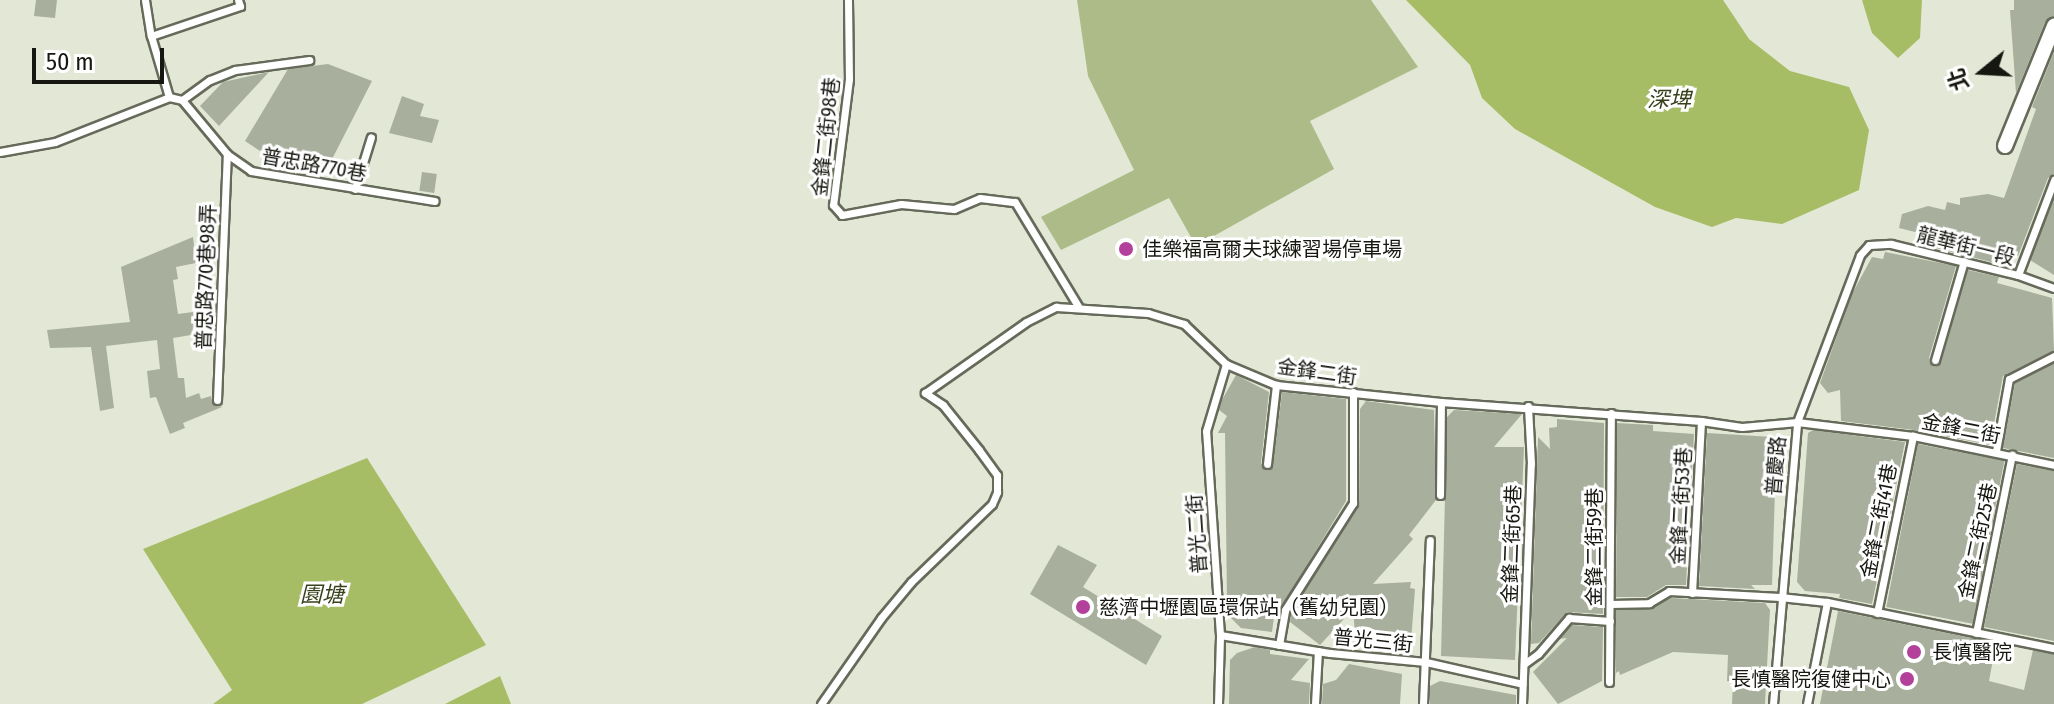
<!DOCTYPE html>
<meta charset="utf-8">
<style>
body{margin:0}
#map{position:relative;width:2054px;height:704px;overflow:hidden;background:#e2e8d5;font-family:"Fira Sans Condensed","Noto Sans TC",sans-serif}
div>[style]{position:absolute}
[style*='--x']{left:calc(var(--x)*1px);top:calc(var(--y)*1px);width:calc(var(--w)*1px);rotate:calc(var(--a)*1deg)}
.green>*{inset:0;background:#adbb88}
.water>*{inset:0;background:#a7bd65}
.building>*{inset:0;background:#a9af9d;transform-origin:0 0}
.roads{filter:drop-shadow(2px 0 #666a5a) drop-shadow(-2px 0 #666a5a) drop-shadow(0 2px #666a5a) drop-shadow(0 -2px #666a5a)}
.lane>*{height:7px;margin:-3.5px;padding:0 3.5px;transform-origin:3.5px;border-radius:3.5px;background:#fff}
.street>*{height:14px;margin:-7px;padding:0 7px;transform-origin:7px;border-radius:7px;background:#fff}
.dots>*{width:22px;height:22px;translate:-50% -50%;box-sizing:border-box;border:4px solid #fff;border-radius:50%}
span{translate:-50% -50%;white-space:nowrap;text-align:center;line-height:1.15;-webkit-text-stroke:6px #fff;paint-order:stroke}
.street-label{font-size:20px;color:#151710}
.poi-label{font-size:20px;color:#151710}
.left{translate:0 -50%;text-align:left}
.right{translate:-100% -50%;text-align:right}
.water-label{font-size:22px;color:#37401a;font-style:italic}
.north{position:absolute;left:1942px;top:32px;width:80px;height:80px;-webkit-text-stroke:6px #fff;paint-order:stroke;rotate:252deg;font-size:22px;font-weight:700;line-height:32px;text-align:center;color:#151710}
.north::after{content:'';display:block;margin:auto;width:28px;height:36px;background:#151710;clip-path:polygon(50% 0,100% 100%,50% 72%,0 100%)}
.scale{position:absolute;left:32px;top:48px;width:132px;height:36px;box-sizing:border-box;border:4px solid #151710;border-top:0;padding-left:10px;font-size:24px;line-height:28px;white-space:nowrap;color:#151710;-webkit-text-stroke:6px #fff;paint-order:stroke}
</style>
<div id="map">
<div class="green">
<i style="clip-path:polygon(1077px 0,1371px 0,1418px 67px,1310px 121px,1334px 169px,1196px 246px,1169px 198px,1061px 250px,1041px 217px,1134px 170px,1088px 76px)"></i>
</div>
<div class="water">
<i style="clip-path:polygon(1406px 0,1723px 0,1749px 39px,1790px 71px,1849px 87px,1869px 130px,1859px 190px,1782px 224px,1736px 218px,1712px 227px,1655px 207px,1515px 129px,1482px 98px,1470px 65px)"></i>
<i style="clip-path:polygon(1862px 0,1922px 0,1920px 38px,1898px 58px,1872px 33px)"></i>
<i style="clip-path:polygon(367px 458px,486px 645px,362px 704px,213px 704px,232px 690px,143px 549px)"></i>
<i style="clip-path:polygon(500px 676px,511px 704px,445px 704px)"></i>
</div>
<div class="building">
<i style="clip-path:polygon(36px 0,57px 0,55px 18px,34px 16px)"></i>
<i style="clip-path:polygon(2014px 0,2054px 0,2054px 16px,2045px 22px,2016px 93px,2010px 10px,2014px 10px)"></i>
<i style="clip-path:polygon(2054px 52px,2054px 174px,2048px 178px,2018px 256px,2007px 252px,2003px 265px,1924px 245px,1927px 235px,1899px 228px,1902px 214px,1928px 206px,1945px 210px,1947px 202px,1960px 205px,1960px 198px,1988px 194px,2004px 198px,2036px 109px,2032px 107px)"></i>
<i style="clip-path:polygon(328px 64px,372px 81px,327px 169px,322px 165px,318px 173px,276px 152px,271px 158px,245px 141px,288px 69px)"></i>
<i style="clip-path:polygon(269px 72px,219px 126px,200px 106px,223px 82px)"></i>
<i style="clip-path:polygon(402px 96px,424px 104px,420px 116px,439px 120px,432px 143px,389px 133px)"></i>
<i style="left:422px;top:172px;width:15px;height:19px;rotate:8deg"></i>
<i style="clip-path:polygon(2054px 198px,2054px 275px,2030px 260px)"></i>
<i style="clip-path:polygon(193px 237px,196px 263px,176px 267px,178px 279px,173px 280px,178px 314px,193px 312px,197px 334px,173px 338px,178px 378px,184px 378px,186px 398px,199px 393px,201px 399px,211px 396px,213px 405px,222px 407px,183px 423px,185px 428px,170px 434px,156px 397px,150px 398px,147px 371px,160px 369px,157px 340px,106px 346px,114px 408px,100px 411px,91px 347px,50px 348px,47px 330px,130px 322px,121px 267px)"></i>
<i style="clip-path:polygon(1885px 252px,1956px 266px,1929px 358px,1934px 366px,1941px 362px,1968px 270px,1999px 277px,1997px 283px,2052px 298px,2054px 350px,2003px 376px,1990px 445px,1914px 430px,1841px 421px,1840px 390px,1828px 393px,1820px 383px,1852px 294px,1872px 257px,1883px 259px)"></i>
<i style="clip-path:polygon(2054px 363px,2054px 458px,2003px 448px,2015px 383px)"></i>
<i style="clip-path:polygon(1236px 375px,1269px 392px,1261px 463px,1266px 470px,1273px 465px,1282px 392px,1346px 399px,1346px 501px,1278px 613px,1275px 610px,1272px 632px,1241px 628px,1231px 618px,1227px 604px,1225px 433px,1218px 433px,1227px 416px,1219px 410px,1222px 400px)"></i>
<i style="clip-path:polygon(1366px 401px,1434px 410px,1436px 500px,1409px 535px,1413px 539px,1373px 584px,1411px 582px,1410px 588px,1415px 589px,1411px 642px,1386px 652px,1374px 651px,1376px 632px,1355px 633px,1353px 609px,1320px 645px,1290px 622px,1291px 612px,1359px 506px,1360px 409px)"></i>
<i style="clip-path:polygon(1454px 410px,1522px 414px,1494px 447px,1524px 447px,1515px 660px,1441px 656px,1447px 417px)"></i>
<i style="clip-path:polygon(1557px 419px,1604px 423px,1603px 614px,1567px 612px,1539px 643px,1531px 644px,1538px 437px,1550px 449px,1549px 428px,1557px 427px)"></i>
<i style="clip-path:polygon(1617px 423px,1653px 425px,1653px 431px,1694px 434px,1686px 585px,1666px 585px,1647px 597px,1616px 597px)"></i>
<i style="clip-path:polygon(1813px 430px,1905px 442px,1872px 604px,1839px 598px,1840px 594px,1805px 591px,1797px 582px,1808px 433px)"></i>
<i style="clip-path:polygon(1707px 433px,1772px 437px,1771px 457px,1776px 458px,1772px 585px,1751px 585px,1755px 589px,1699px 586px)"></i>
<i style="left:1918px;top:444px;width:88px;height:166px;rotate:11deg"></i>
<i style="clip-path:polygon(2017px 464px,2054px 471px,2054px 641px,1984px 627px)"></i>
<i style="clip-path:polygon(1058px 545px,1097px 565px,1083px 587px,1162px 636px,1146px 665px,1030px 594px)"></i>
<i style="clip-path:polygon(1671px 598px,1765px 603px,1770px 610px,1765px 704px,1732px 704px,1733px 682px,1727px 681px,1728px 655px,1673px 652px,1620px 675px,1619px 671px,1616px 673px,1616px 610px,1650px 609px)"></i>
<i style="clip-path:polygon(1838px 611px,1996px 643px,1989px 681px,2024px 690px,2033px 650px,2054px 654px,2054px 704px,1820px 704px)"></i>
<i style="clip-path:polygon(1572px 625px,1603px 627px,1602px 681px,1558px 704px,1533px 672px,1567px 638px,1559px 639px)"></i>
<i style="clip-path:polygon(1255px 647px,1270px 650px,1270px 654px,1309px 659px,1291px 680px,1310px 683px,1309px 704px,1229px 704px,1230px 660px,1237px 653px)"></i>
<i style="clip-path:polygon(1349px 664px,1402px 674px,1400px 704px,1322px 704px,1323px 684px,1336px 680px)"></i>
<i style="clip-path:polygon(1440px 681px,1516px 695px,1516px 704px,1430px 704px,1430px 686px)"></i>
</div>
<div class="roads">
<div class="lane">
<i style="--x:145;--y:0;--w:36;--a:81"></i>
<i style="--x:848;--y:0;--w:79;--a:89.3"></i>
<i style="--x:849;--y:79;--w:127;--a:97.2"></i>
<i style="--x:833;--y:205;--w:13;--a:48"></i>
<i style="--x:842;--y:215;--w:60;--a:-10.6"></i>
<i style="--x:901;--y:204;--w:53;--a:5.4"></i>
<i style="--x:954;--y:209;--w:28;--a:-23"></i>
<i style="--x:980;--y:198;--w:35;--a:7"></i>
<i style="--x:1015;--y:202;--w:122;--a:58.8"></i>
<i style="--x:169;--y:97;--w:13;--a:13"></i>
<i style="--x:182;--y:100;--w:70;--a:50.2"></i>
<i style="--x:227;--y:154;--w:29;--a:35"></i>
<i style="--x:251;--y:171;--w:186;--a:9.3"></i>
<i style="--x:182;--y:100;--w:34;--a:-36"></i>
<i style="--x:210;--y:80;--w:27;--a:-22"></i>
<i style="--x:235;--y:70;--w:75;--a:-7.7"></i>
<i style="--x:0;--y:152;--w:56;--a:-10.3"></i>
<i style="--x:55;--y:142;--w:123;--a:-21.5"></i>
<i style="--x:169;--y:97;--w:64;--a:-106.4"></i>
<i style="--x:151;--y:36;--w:94;--a:-18.6"></i>
<i style="--x:240;--y:6;--w:6;--a:-108"></i>
<i style="--x:355;--y:189;--w:54;--a:-72.9"></i>
<i style="--x:2018;--y:275;--w:102;--a:-69.2"></i>
<i style="--x:1935;--y:360;--w:103;--a:-73.7"></i>
<i style="--x:217;--y:400;--w:246;--a:-87.7"></i>
<i style="--x:1996;--y:451;--w:73;--a:-79.8"></i>
<i style="--x:2009;--y:379;--w:51;--a:-27.1"></i>
<i style="--x:1267;--y:464;--w:80;--a:-83.5"></i>
<i style="--x:1440;--y:495;--w:93;--a:-89.4"></i>
<i style="--x:1692;--y:593;--w:172;--a:-87"></i>
<i style="--x:1610;--y:604;--w:39;--a:-1"></i>
<i style="--x:1649;--y:603;--w:23;--a:-31"></i>
<i style="--x:1669;--y:591;--w:111;--a:3.1"></i>
<i style="--x:1780;--y:597;--w:47;--a:6.1"></i>
<i style="--x:1827;--y:602;--w:232;--a:11.5"></i>
<i style="--x:1877;--y:613;--w:181;--a:-78.5"></i>
<i style="--x:1976;--y:633;--w:182;--a:-78.6"></i>
<i style="--x:1220;--y:635;--w:111;--a:9.3"></i>
<i style="--x:1330;--y:653;--w:96;--a:5.4"></i>
<i style="--x:1426;--y:662;--w:99;--a:12.8"></i>
<i style="--x:1279;--y:645;--w:36;--a:-80"></i>
<i style="--x:1285;--y:610;--w:127;--a:-57.6"></i>
<i style="--x:1353;--y:503;--w:111;--a:-90"></i>
<i style="--x:1524;--y:664;--w:17;--a:-36"></i>
<i style="--x:1538;--y:654;--w:48;--a:-49.3"></i>
<i style="--x:1569;--y:618;--w:41;--a:4.2"></i>
<i style="--x:1609;--y:682;--w:269;--a:-89.6"></i>
<i style="--x:821;--y:704;--w:105;--a:-55.1"></i>
<i style="--x:881;--y:618;--w:47;--a:-50.2"></i>
<i style="--x:911;--y:582;--w:112;--a:-43.9"></i>
<i style="--x:992;--y:504;--w:13;--a:-67"></i>
<i style="--x:997;--y:492;--w:17;--a:-90"></i>
<i style="--x:997;--y:475;--w:31;--a:-126"></i>
<i style="--x:979;--y:450;--w:58;--a:-128.7"></i>
<i style="--x:943;--y:405;--w:22;--a:-146"></i>
<i style="--x:925;--y:393;--w:123;--a:-35.1"></i>
<i style="--x:1026;--y:322;--w:34;--a:-27"></i>
<i style="--x:1056;--y:307;--w:92;--a:3.7"></i>
<i style="--x:1148;--y:313;--w:38;--a:17"></i>
<i style="--x:1184;--y:324;--w:58;--a:43.6"></i>
<i style="--x:1226;--y:364;--w:54;--a:22.8"></i>
<i style="--x:1276;--y:385;--w:166;--a:5.9"></i>
<i style="--x:1441;--y:402;--w:261;--a:4.2"></i>
<i style="--x:1701;--y:421;--w:41;--a:8.3"></i>
<i style="--x:1742;--y:427;--w:55;--a:-5.2"></i>
<i style="--x:1797;--y:422;--w:117;--a:6.9"></i>
<i style="--x:1913;--y:436;--w:144;--a:11.6"></i>
<i style="--x:1218;--y:704;--w:69;--a:-88.3"></i>
<i style="--x:1220;--y:635;--w:204;--a:-93.9"></i>
<i style="--x:1206;--y:431;--w:70;--a:-73.4"></i>
<i style="--x:1315;--y:704;--w:53;--a:-86.8"></i>
<i style="--x:1423;--y:704;--w:164;--a:-87.6"></i>
<i style="--x:1522;--y:704;--w:240;--a:-87.9"></i>
<i style="--x:1531;--y:464;--w:58;--a:-93"></i>
<i style="--x:1773;--y:704;--w:283;--a:-85.1"></i>
<i style="--x:1797;--y:422;--w:178;--a:-69.3"></i>
<i style="--x:1860;--y:255;--w:13;--a:-48"></i>
<i style="--x:1869;--y:245;--w:22;--a:-3"></i>
<i style="--x:1891;--y:244;--w:131;--a:13.7"></i>
<i style="--x:2018;--y:275;--w:38;--a:20"></i>
<i style="--x:1807;--y:704;--w:104;--a:-78.9"></i>
</div>
<div class="street">
<i style="--x:2005;--y:146;--w:130;--a:-67.8"></i>
</div>
</div>
<div class="dots">
<i style="left:1126px;top:249px;background:#b3409a"></i>
<i style="left:1083px;top:607px;background:#b3409a"></i>
<i style="left:1914px;top:652px;background:#b3409a"></i>
<i style="left:1907px;top:679px;background:#b3409a"></i>
</div>
<div class="street-label">
<span style="left:826px;top:137px;rotate:-84deg">金鋒二街98巷</span>
<span style="left:314px;top:165px;rotate:10deg">普忠路770巷</span>
<span style="left:1966px;top:246px;rotate:14deg">龍華街一段</span>
<span style="left:206px;top:277px;rotate:-88deg">普忠路770巷98弄</span>
<span style="left:1317px;top:372px;rotate:8deg">金鋒二街</span>
<span style="left:1961px;top:429px;rotate:11deg">金鋒二街</span>
<span style="left:1776px;top:466px;rotate:-85deg">普慶路</span>
<span style="left:1681px;top:506px;rotate:-87deg">金鋒二街53巷</span>
<span style="left:1879px;top:521px;rotate:-79deg">金鋒二街41巷</span>
<span style="left:1197px;top:534px;rotate:-94deg">普光二街</span>
<span style="left:1978px;top:541px;rotate:-78deg">金鋒二街25巷</span>
<span style="left:1512px;top:544px;rotate:-88deg">金鋒二街65巷</span>
<span style="left:1594px;top:547px;rotate:-90deg">金鋒二街59巷</span>
<span style="left:1373px;top:641px;rotate:6deg">普光三街</span>
</div>
<div class="poi-label">
<span class="left" style="left:1142px;top:249px">佳樂福高爾夫球練習場停車場</span>
<span class="left" style="left:1099px;top:607px">慈濟中壢園區環保站（舊幼兒園）</span>
<span class="left" style="left:1932px;top:652px">長慎醫院</span>
<span class="right" style="left:1891px;top:679px">長慎醫院復健中心</span>
</div>
<div class="water-label">
<span style="left:1669px;top:100px">深埤</span>
<span style="left:322px;top:595px">園塘</span>
</div>
<div class="north">北</div>
<div class="scale">50 m</div>
</div>
